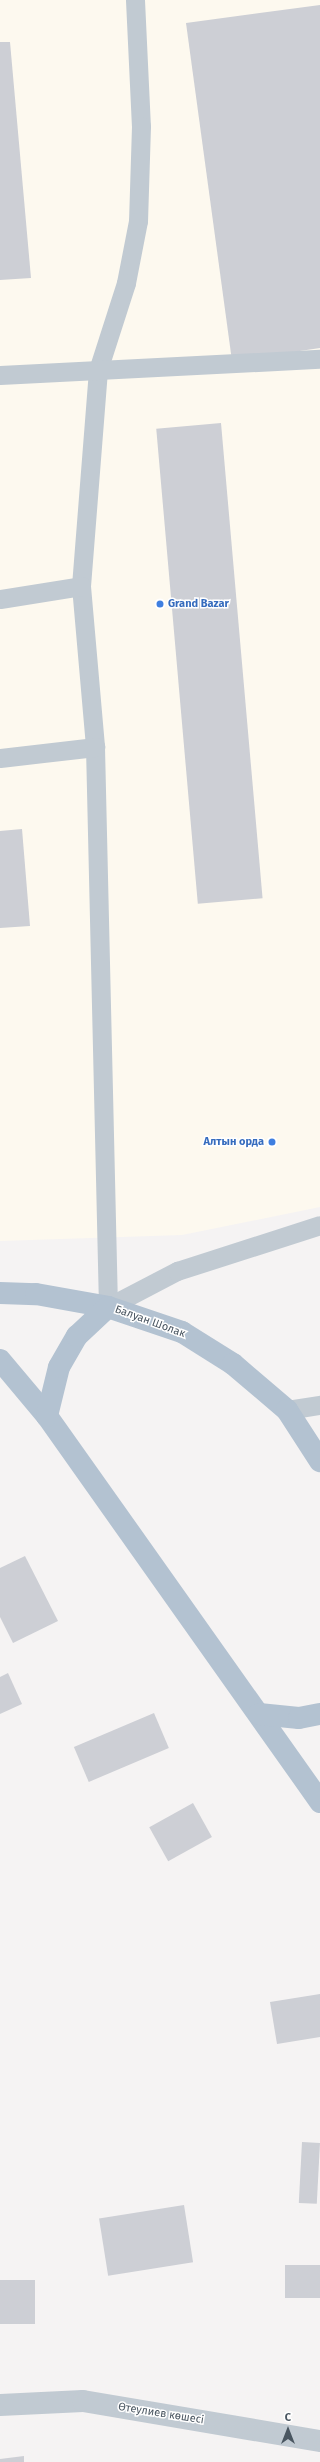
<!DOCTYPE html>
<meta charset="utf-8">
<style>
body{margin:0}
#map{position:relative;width:320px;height:2462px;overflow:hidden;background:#f5f3f3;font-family:"Fira Sans",sans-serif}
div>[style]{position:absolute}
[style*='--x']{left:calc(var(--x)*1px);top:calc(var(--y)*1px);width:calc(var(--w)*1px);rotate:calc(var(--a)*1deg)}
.commercial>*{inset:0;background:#fdf9ef}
.building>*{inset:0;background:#cdcfd5;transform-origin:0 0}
.lane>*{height:19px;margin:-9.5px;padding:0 9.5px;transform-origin:9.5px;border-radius:9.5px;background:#c1cad2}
.street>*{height:22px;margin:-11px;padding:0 11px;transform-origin:11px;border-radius:11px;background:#c1cad2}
.primary>*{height:22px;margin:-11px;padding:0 11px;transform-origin:11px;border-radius:11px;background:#b3c2d1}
.dots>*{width:11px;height:11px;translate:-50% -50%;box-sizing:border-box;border:2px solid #fff;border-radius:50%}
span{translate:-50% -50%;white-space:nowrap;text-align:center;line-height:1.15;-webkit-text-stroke:3px #fff;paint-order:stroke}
.shop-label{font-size:11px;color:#366cbe;font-weight:700}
.left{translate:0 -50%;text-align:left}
.right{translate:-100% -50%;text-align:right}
.street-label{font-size:11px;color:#4a5661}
.north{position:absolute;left:268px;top:2410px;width:40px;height:40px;-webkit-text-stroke:3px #fff;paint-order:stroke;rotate:0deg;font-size:11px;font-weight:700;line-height:16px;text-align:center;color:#4a5661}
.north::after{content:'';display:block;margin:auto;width:14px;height:18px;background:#4a5661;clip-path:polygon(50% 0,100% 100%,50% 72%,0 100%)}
</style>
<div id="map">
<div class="commercial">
<i style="clip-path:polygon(0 0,320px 0,320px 1207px,182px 1235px,0 1241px)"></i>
</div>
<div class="building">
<i style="clip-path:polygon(320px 5px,320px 348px,232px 361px,186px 23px)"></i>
<i style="clip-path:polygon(0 42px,10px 42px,31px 278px,0 280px)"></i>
<i style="left:221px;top:423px;width:477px;height:65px;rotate:85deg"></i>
<i style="clip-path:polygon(22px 829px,30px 926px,0 928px,0 831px)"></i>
<i style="clip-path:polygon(25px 1556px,58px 1621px,13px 1643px,0 1617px,0 1568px)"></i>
<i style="clip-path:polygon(8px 1673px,22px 1704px,0 1714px,0 1677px)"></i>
<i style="left:154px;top:1713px;width:38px;height:87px;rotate:67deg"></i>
<i style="left:193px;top:1803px;width:39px;height:50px;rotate:61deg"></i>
<i style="clip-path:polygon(320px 1994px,320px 2037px,277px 2044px,270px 2002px)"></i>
<i style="left:302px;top:2142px;width:18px;height:61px;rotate:3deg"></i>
<i style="left:184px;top:2205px;width:58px;height:86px;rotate:81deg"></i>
<i style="left:320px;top:2265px;width:33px;height:35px;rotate:90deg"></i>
<i style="left:0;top:2280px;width:35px;height:44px"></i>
<i style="clip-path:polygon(24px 2456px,24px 2462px,0 2462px,0 2459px)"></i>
</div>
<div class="lane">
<i style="--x:135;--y:0;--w:126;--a:87.3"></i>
<i style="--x:141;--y:126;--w:95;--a:91.8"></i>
<i style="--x:138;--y:221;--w:63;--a:101"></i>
<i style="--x:126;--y:283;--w:91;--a:107.8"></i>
<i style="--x:98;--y:370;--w:217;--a:94.5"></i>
<i style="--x:81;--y:586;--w:162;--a:85"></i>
<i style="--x:95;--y:747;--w:560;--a:88.67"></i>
<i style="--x:108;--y:1307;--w:78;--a:-27.6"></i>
<i style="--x:177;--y:1271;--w:150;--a:-17.8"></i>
<i style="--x:0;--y:375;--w:320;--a:-2.9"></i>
<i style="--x:0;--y:599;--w:82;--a:-9.1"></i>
<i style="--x:0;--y:758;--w:96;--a:-6.6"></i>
<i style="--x:287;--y:1410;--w:33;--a:-9"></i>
</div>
<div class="street">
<i style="--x:0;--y:2405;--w:83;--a:-2.8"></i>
<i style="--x:83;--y:2401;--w:240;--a:9.6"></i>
</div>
<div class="primary">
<i style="--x:0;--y:1293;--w:36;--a:2"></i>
<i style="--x:36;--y:1294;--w:73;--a:10.2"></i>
<i style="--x:108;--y:1307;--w:78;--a:18.7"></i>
<i style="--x:182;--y:1332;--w:60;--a:32.1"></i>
<i style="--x:233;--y:1364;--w:71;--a:40.4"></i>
<i style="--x:287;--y:1410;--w:61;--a:57.1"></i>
<i style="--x:0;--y:1360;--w:73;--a:50"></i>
<i style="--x:47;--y:1416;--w:473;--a:54.7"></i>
<i style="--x:47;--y:1416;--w:50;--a:-76.2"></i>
<i style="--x:59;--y:1367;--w:36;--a:-60"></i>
<i style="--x:77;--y:1336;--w:42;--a:-43.1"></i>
<i style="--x:259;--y:1714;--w:40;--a:5.7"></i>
<i style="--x:299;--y:1718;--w:21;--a:-11"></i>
</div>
<div class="dots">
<i style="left:160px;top:604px;background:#3f7fe0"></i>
<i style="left:272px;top:1142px;background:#3f7fe0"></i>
</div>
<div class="shop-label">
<span class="left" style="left:168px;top:604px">Grand Bazar</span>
<span class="right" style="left:264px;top:1142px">Алтын орда</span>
</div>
<div class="street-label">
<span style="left:150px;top:1322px;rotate:20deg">Балуан Шолак</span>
<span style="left:161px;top:2414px;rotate:9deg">Өтеулиев көшесі</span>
</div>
<div class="north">С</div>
</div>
